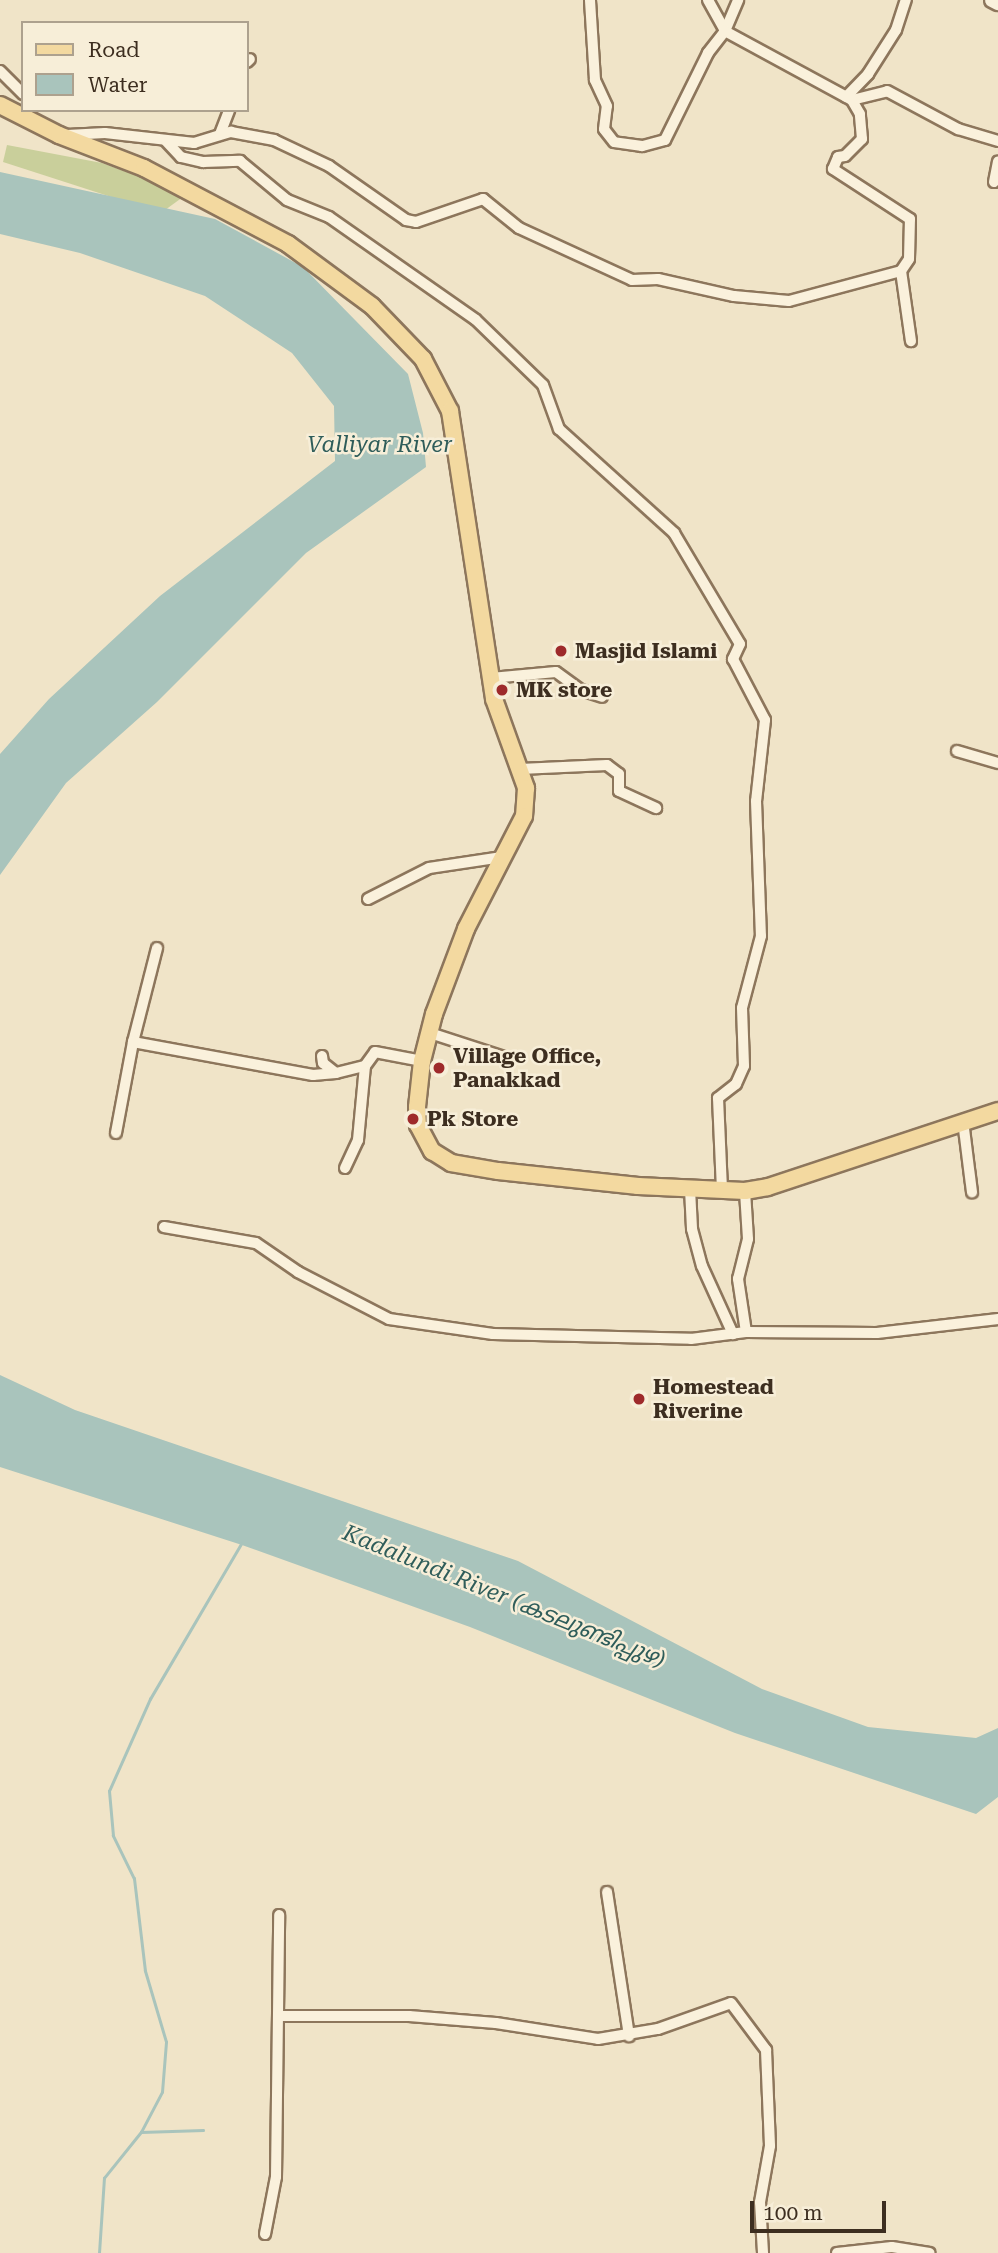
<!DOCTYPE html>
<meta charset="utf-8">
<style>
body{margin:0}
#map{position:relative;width:998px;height:2253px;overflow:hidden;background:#f0e4c8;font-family:"Roboto Serif","Noto Sans Malayalam",serif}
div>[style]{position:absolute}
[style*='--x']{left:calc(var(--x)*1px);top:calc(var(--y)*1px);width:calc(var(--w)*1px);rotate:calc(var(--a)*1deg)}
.green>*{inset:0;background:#c9cf9b}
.water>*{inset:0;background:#a9c4bc}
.stream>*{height:2.5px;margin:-1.25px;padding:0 1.25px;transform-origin:1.25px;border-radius:1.25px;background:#a9c4bc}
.roads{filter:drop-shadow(2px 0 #8d765c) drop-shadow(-2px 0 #8d765c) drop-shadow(0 2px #8d765c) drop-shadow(0 -2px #8d765c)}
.street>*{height:10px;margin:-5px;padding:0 5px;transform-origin:5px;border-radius:5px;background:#faf1dc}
.secondary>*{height:14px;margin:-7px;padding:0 7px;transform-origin:7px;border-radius:7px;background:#faf1dc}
.primary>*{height:16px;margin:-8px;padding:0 8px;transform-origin:8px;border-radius:8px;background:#f3d9a0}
.dots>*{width:19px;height:19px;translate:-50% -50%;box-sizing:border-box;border:4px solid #f7eed8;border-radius:50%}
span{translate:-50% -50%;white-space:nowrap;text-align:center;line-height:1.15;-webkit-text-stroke:5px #f7eed8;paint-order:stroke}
.poi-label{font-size:21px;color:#3d2e20;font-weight:700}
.left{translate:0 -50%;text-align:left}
.water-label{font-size:23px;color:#2f5d5a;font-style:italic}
.legend{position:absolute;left:21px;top:21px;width:228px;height:91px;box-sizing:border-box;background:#f7eed8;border:2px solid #ada18e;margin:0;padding:9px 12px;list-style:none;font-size:21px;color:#3d2e20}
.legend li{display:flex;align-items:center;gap:14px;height:35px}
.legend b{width:35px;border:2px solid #ada18e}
.scale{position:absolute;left:750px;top:2201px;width:136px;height:32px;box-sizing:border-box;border:4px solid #3d2e20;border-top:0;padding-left:9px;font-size:21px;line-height:24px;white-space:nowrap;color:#3d2e20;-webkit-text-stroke:5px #f7eed8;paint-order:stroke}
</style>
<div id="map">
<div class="green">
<i style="clip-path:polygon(7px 145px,102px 163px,187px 194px,161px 213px,3px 162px)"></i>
</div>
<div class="water">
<i style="clip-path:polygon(0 172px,215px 219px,303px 267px,408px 374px,423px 433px,426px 467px,306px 553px,157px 702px,66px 783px,0 875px,0 754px,49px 699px,160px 596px,335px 461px,334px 406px,292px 353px,205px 296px,80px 253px,0 234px)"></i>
<i style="clip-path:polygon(0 1375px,75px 1410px,518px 1561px,762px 1689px,868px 1727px,976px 1738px,998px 1728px,998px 1797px,976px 1814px,735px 1733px,470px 1627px,242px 1545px,0 1467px)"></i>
</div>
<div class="stream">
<i style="--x:141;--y:2132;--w:62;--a:-1.8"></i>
<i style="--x:99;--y:2253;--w:75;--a:-86.2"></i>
<i style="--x:104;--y:2178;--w:59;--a:-51.2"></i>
<i style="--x:141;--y:2132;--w:45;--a:-62.3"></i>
<i style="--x:162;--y:2092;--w:50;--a:-85.4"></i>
<i style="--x:166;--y:2042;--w:74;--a:-106.5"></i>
<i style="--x:145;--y:1971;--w:93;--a:-96.8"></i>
<i style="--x:134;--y:1879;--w:48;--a:-116"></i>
<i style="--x:113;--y:1836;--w:45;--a:-95.1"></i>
<i style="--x:109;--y:1791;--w:101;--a:-66"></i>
<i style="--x:150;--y:1699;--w:180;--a:-59.6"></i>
</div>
<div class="roads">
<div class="street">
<i style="--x:708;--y:0;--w:35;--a:61"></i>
<i style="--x:725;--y:31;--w:34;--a:-67"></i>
<i style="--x:247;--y:62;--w:4;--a:-45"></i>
<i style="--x:0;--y:71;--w:33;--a:45"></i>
<i style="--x:846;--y:97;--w:32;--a:-46"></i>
<i style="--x:868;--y:74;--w:52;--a:-57.5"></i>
<i style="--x:896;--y:30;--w:32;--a:-72"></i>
<i style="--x:852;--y:100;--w:36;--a:-14"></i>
<i style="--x:887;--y:91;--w:81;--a:28.2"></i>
<i style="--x:958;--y:129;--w:42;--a:16.7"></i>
<i style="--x:220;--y:134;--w:26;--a:-69"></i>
<i style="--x:67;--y:135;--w:38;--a:-3"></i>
<i style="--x:105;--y:133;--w:90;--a:6.4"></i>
<i style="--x:194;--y:143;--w:39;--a:-17"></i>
<i style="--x:231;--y:132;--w:44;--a:10.5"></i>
<i style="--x:274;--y:140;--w:61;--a:25.3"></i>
<i style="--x:329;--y:166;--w:94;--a:35"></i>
<i style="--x:406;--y:220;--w:10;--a:11"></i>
<i style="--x:416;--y:222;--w:71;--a:-18.9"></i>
<i style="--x:483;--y:199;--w:46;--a:38.9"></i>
<i style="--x:519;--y:228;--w:124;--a:24.7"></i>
<i style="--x:632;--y:280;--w:26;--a:-2"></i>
<i style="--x:658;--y:279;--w:78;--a:12.6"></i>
<i style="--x:734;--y:296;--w:55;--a:5.2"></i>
<i style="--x:789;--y:301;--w:116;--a:-15"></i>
<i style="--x:901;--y:271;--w:14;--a:-56"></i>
<i style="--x:909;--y:259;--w:40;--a:-88.6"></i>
<i style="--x:910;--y:219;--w:92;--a:-147"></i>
<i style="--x:833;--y:169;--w:13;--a:-67"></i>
<i style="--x:838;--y:157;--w:7;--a:-8"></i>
<i style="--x:845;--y:156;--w:24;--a:-45"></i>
<i style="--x:862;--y:139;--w:25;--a:-95"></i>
<i style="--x:860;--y:114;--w:16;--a:-120"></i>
<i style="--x:852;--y:100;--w:145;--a:-151.5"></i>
<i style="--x:725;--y:31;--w:28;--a:128"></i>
<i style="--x:708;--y:53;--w:97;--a:116.3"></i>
<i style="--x:665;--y:140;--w:24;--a:165"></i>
<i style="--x:642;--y:146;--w:28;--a:-172"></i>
<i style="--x:614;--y:142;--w:16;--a:-128"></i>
<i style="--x:604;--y:129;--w:23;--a:-83"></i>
<i style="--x:607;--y:106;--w:29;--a:-115"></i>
<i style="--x:595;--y:80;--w:80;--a:-93.6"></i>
<i style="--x:166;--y:141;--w:22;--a:47"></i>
<i style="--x:181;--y:157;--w:23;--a:13"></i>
<i style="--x:203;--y:162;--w:37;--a:-2"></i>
<i style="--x:240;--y:161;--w:61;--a:39.7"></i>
<i style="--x:287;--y:200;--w:45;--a:22"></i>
<i style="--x:329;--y:217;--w:179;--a:35"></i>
<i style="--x:476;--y:320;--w:93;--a:44.1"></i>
<i style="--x:543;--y:385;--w:47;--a:70"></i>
<i style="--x:559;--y:429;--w:155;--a:42.1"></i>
<i style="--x:674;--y:533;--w:129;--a:59.3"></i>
<i style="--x:740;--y:644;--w:17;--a:115"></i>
<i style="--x:733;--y:659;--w:69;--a:62.3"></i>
<i style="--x:765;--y:720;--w:81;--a:96.3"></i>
<i style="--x:756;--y:801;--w:135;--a:87.9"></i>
<i style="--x:761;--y:936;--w:74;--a:104.8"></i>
<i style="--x:742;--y:1008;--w:58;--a:88"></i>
<i style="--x:744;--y:1066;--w:20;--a:114"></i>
<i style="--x:736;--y:1084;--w:23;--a:142"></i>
<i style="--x:718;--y:1098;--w:92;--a:87.5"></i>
<i style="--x:994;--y:182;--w:21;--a:-79"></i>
<i style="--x:901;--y:271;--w:71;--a:81.9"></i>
<i style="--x:491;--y:678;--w:65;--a:-5.3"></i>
<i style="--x:556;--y:672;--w:31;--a:36"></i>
<i style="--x:581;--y:690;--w:22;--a:18"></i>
<i style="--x:957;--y:751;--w:43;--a:16.3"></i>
<i style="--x:520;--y:769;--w:87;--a:-2.6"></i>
<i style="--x:607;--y:765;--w:15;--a:37"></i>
<i style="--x:619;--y:774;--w:17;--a:90"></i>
<i style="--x:619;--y:791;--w:41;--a:24.7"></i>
<i style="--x:368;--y:899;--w:68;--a:-26.9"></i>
<i style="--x:429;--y:868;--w:74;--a:-8.6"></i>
<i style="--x:157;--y:948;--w:97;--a:104.3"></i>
<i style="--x:133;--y:1042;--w:183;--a:10.4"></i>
<i style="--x:313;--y:1075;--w:23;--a:-5"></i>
<i style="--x:430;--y:1033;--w:81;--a:18"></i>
<i style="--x:322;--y:1056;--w:7;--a:82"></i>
<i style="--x:323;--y:1063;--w:16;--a:38"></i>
<i style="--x:336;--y:1073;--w:30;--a:-14"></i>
<i style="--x:365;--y:1066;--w:17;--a:-54"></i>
<i style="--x:375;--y:1052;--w:48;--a:10.8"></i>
<i style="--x:963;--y:1121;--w:72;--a:82.8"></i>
<i style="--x:116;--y:1133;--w:93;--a:-79.4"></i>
<i style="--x:345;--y:1168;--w:31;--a:-65"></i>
<i style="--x:358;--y:1140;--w:74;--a:-84.6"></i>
<i style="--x:690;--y:1189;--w:40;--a:87.1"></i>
<i style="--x:692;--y:1229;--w:38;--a:75"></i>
<i style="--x:702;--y:1266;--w:75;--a:65.5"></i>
<i style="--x:164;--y:1227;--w:93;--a:9.9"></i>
<i style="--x:256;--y:1243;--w:51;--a:34.6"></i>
<i style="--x:298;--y:1272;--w:102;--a:27.3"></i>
<i style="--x:389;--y:1319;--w:105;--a:8.2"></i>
<i style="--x:493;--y:1334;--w:198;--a:1.4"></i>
<i style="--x:691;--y:1339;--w:55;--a:-7.3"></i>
<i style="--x:746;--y:1332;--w:54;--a:-98.6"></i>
<i style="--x:738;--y:1279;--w:41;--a:-76"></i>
<i style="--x:748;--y:1239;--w:48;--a:-93.6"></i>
<i style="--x:746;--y:1332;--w:131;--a:0.4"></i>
<i style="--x:877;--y:1333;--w:122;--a:-6.6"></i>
<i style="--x:607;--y:1892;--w:146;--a:81.3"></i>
<i style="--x:279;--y:2016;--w:130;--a:0"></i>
<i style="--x:409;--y:2016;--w:87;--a:4.6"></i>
<i style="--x:496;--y:2023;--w:103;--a:8.9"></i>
<i style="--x:598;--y:2039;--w:61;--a:-9.5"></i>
<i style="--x:658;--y:2029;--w:77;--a:-19.6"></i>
<i style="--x:731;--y:2003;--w:59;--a:53.3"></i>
<i style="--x:766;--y:2050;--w:96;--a:87.6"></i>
<i style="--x:770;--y:2146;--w:57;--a:100.1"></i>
<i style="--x:760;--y:2202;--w:51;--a:86.6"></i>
<i style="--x:265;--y:2234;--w:58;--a:-79.1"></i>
<i style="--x:276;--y:2177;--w:262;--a:-89.3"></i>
<i style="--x:837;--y:2253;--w:55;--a:-6.2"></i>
<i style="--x:892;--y:2247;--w:38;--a:9"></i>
</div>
<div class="secondary">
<i style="--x:992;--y:0;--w:7;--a:27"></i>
</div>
<div class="primary">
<i style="--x:0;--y:105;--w:66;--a:27"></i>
<i style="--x:59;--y:135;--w:91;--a:21.2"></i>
<i style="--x:144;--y:168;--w:163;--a:27.8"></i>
<i style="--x:288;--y:244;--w:104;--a:36.4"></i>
<i style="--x:372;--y:306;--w:74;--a:46.1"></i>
<i style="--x:423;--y:359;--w:59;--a:62.6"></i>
<i style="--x:450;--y:411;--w:291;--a:81.3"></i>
<i style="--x:494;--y:699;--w:95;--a:70.2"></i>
<i style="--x:526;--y:788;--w:28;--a:94"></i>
<i style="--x:524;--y:816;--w:127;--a:117.2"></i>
<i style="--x:466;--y:929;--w:91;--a:110.6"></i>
<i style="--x:434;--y:1014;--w:49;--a:104.3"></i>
<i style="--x:422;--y:1061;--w:46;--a:96.2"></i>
<i style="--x:417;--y:1107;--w:18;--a:87"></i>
<i style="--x:418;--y:1125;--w:30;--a:62"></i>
<i style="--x:432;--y:1151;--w:22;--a:32"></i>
<i style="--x:451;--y:1163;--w:48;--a:9.7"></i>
<i style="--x:498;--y:1171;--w:141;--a:6.1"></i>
<i style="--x:638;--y:1186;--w:107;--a:2.7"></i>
<i style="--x:745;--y:1191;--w:23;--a:-10"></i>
<i style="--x:768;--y:1187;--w:242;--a:-18.3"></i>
</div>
</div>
<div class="dots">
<i style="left:561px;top:651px;background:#9e2a2b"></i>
<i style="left:502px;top:690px;background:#9e2a2b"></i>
<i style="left:439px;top:1068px;background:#9e2a2b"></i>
<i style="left:413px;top:1119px;background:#9e2a2b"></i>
<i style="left:639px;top:1399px;background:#9e2a2b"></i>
</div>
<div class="poi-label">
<span class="left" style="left:575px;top:651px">Masjid Islami</span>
<span class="left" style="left:516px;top:690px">MK store</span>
<span class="left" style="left:453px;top:1068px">Village Office,<br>Panakkad</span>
<span class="left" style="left:427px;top:1119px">Pk Store</span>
<span class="left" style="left:653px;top:1399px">Homestead<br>Riverine</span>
</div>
<div class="water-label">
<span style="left:380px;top:445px">Valliyar River</span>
<span style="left:504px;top:1597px;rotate:22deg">Kadalundi River (കടലുണ്ടിപ്പുഴ)</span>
</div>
<ul class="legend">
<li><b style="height:9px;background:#f3d9a0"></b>Road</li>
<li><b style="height:19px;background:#a9c4bc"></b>Water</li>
</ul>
<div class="scale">100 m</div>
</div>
